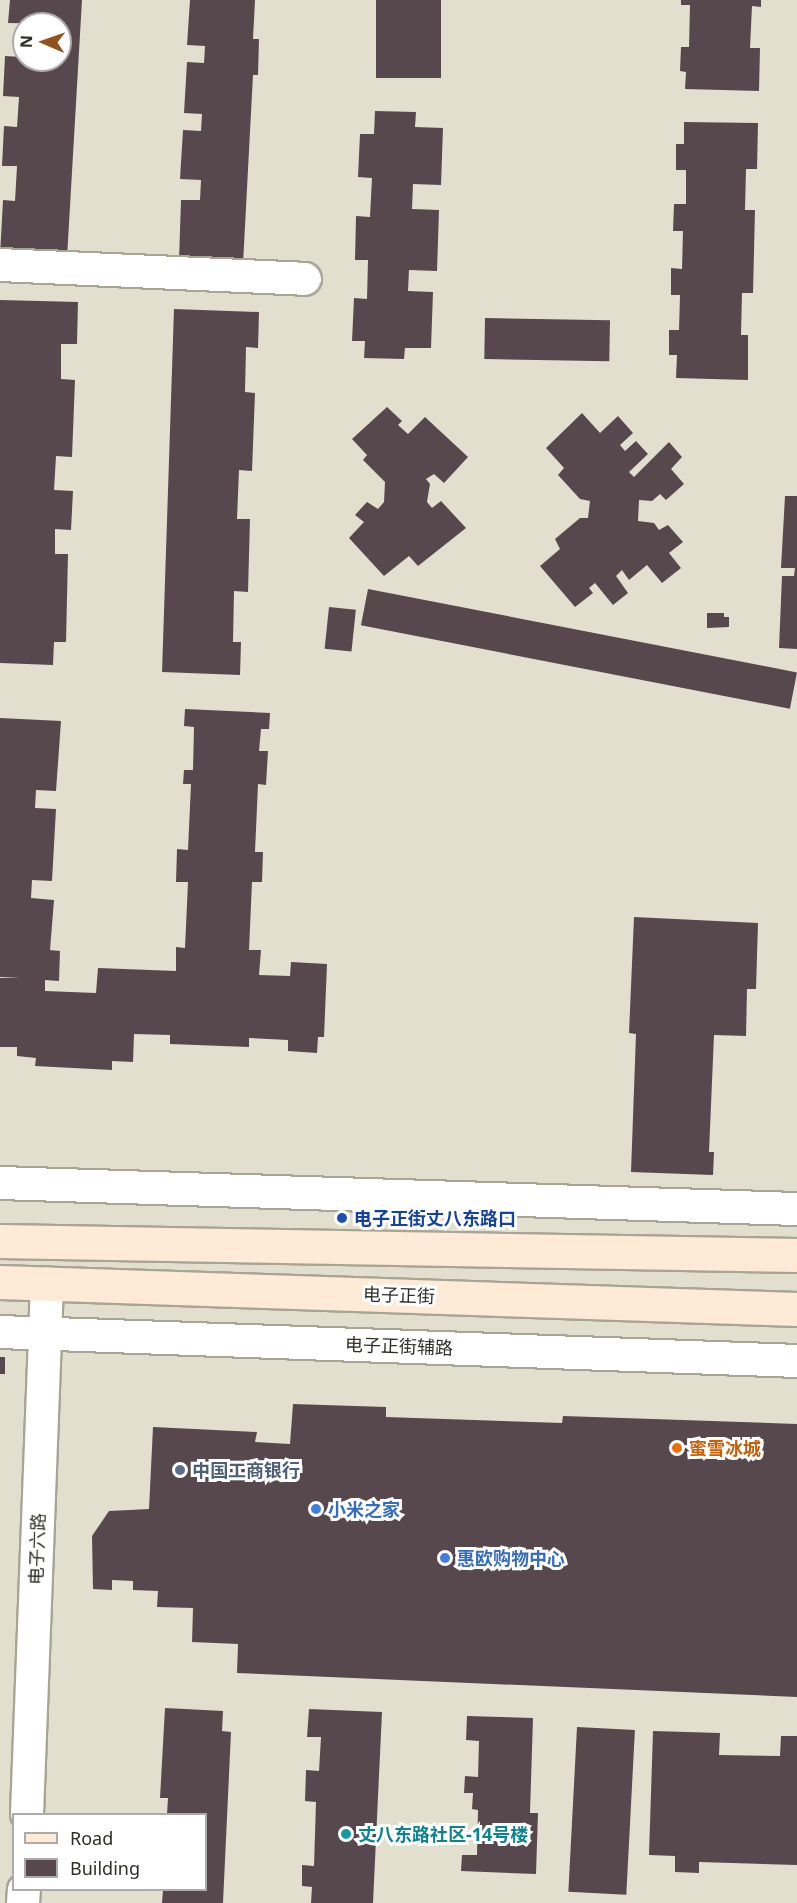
<!DOCTYPE html>
<meta charset="utf-8">
<style>
body{margin:0}
#map{position:relative;width:797px;height:1903px;overflow:hidden;background:#e3dfcf;font-family:"Noto Sans","Noto Sans SC",sans-serif}
div>[style]{position:absolute}
[style*='--x']{left:calc(var(--x)*1px);top:calc(var(--y)*1px);width:calc(var(--w)*1px);rotate:calc(var(--a)*1deg)}
.building>*{inset:0;background:#57484e;transform-origin:0 0}
.roads{filter:drop-shadow(2px 0 #a9a595) drop-shadow(-2px 0 #a9a595) drop-shadow(0 2px #a9a595) drop-shadow(0 -2px #a9a595)}
.street>*{height:32px;margin:-16px;padding:0 16px;transform-origin:16px;border-radius:16px;background:#fff}
.secondary>*{height:33px;margin:-16.5px;padding:0 16.5px;transform-origin:16.5px;border-radius:16.5px;background:#feead7}
.dots>*{width:16px;height:16px;translate:-50% -50%;box-sizing:border-box;border:3px solid #fff;border-radius:50%}
span{translate:-50% -50%;white-space:nowrap;text-align:center;line-height:1.15;-webkit-text-stroke:6px #fff;paint-order:stroke}
.transit-label{font-size:18px;color:#164399;font-weight:700}
.left{translate:0 -50%;text-align:left}
.street-label{font-size:18px;color:#2f2e28}
.food-label{font-size:18px;color:#c56008;font-weight:700}
.service-label{font-size:18px;color:#4e5e75;font-weight:700}
.shop-label{font-size:18px;color:#366cbe;font-weight:700}
.culture-label{font-size:18px;color:#0d838f;font-weight:700}
.legend{position:absolute;left:12px;top:1813px;width:195px;height:78px;box-sizing:border-box;background:#fff;border:2px solid #acaba9;margin:0;padding:8px 10px;list-style:none;font-size:18px;color:#2f2e28}
.legend li{display:flex;align-items:center;gap:12px;height:30px}
.legend b{width:30px;border:2px solid #acaba9}
.north{position:absolute;left:12px;top:12px;width:60px;height:60px;box-sizing:border-box;background:#fff;border:2px solid #acaba9;border-radius:50%;rotate:272deg;font-size:16px;font-weight:700;line-height:24px;text-align:center;color:#2f2e28}
.north::after{content:'';display:block;margin:auto;width:21px;height:27px;background:#92511d;clip-path:polygon(50% 0,100% 100%,50% 72%,0 100%)}
</style>
<div id="map">
<div class="building">
<i style="clip-path:polygon(10px 0,82px 0,67px 258px,0 255px,3px 200px,15px 201px,17px 166px,2px 166px,4px 126px,17px 127px,19px 97px,3px 96px,5px 56px,22px 57px,24px 47px,24px 60px,60px 60px,60px 24px,8px 23px)"></i>
<i style="clip-path:polygon(190px 0,255px 0,253px 39px,259px 39px,258px 75px,253px 75px,243px 264px,179px 261px,181px 200px,200px 200px,201px 180px,180px 179px,183px 130px,201px 131px,202px 114px,184px 113px,187px 62px,204px 63px,205px 46px,187px 45px)"></i>
<i style="left:376px;top:0;width:65px;height:78px"></i>
<i style="clip-path:polygon(681px 0,761px 0,761px 7px,752px 6px,750px 48px,760px 48px,759px 91px,685px 89px,686px 72px,680px 71px,681px 47px,689px 47px,690px 5px,681px 5px)"></i>
<i style="clip-path:polygon(375px 111px,416px 112px,415px 127px,443px 128px,441px 185px,413px 184px,412px 209px,439px 210px,437px 271px,409px 270px,408px 291px,433px 292px,431px 348px,405px 348px,404px 359px,364px 358px,365px 341px,352px 341px,354px 298px,367px 299px,368px 260px,355px 260px,356px 216px,370px 217px,372px 178px,358px 177px,360px 134px,374px 134px)"></i>
<i style="clip-path:polygon(684px 122px,758px 123px,757px 169px,746px 169px,745px 210px,755px 210px,753px 293px,742px 293px,741px 335px,748px 335px,748px 380px,676px 378px,677px 355px,669px 355px,669px 330px,679px 330px,680px 295px,671px 295px,671px 268px,682px 269px,683px 231px,673px 231px,674px 204px,686px 204px,686px 170px,676px 170px,676px 144px,684px 144px)"></i>
<i style="clip-path:polygon(0 300px,78px 302px,77px 344px,61px 344px,61px 379px,75px 380px,72px 457px,56px 456px,54px 490px,73px 491px,71px 530px,55px 529px,55px 554px,68px 554px,66px 642px,54px 642px,53px 665px,0 663px)"></i>
<i style="clip-path:polygon(174px 309px,259px 312px,258px 348px,246px 347px,245px 392px,255px 393px,252px 471px,239px 470px,237px 519px,250px 519px,248px 592px,234px 591px,233px 642px,241px 642px,240px 675px,162px 672px)"></i>
<i style="left:485px;top:318px;width:125px;height:41px;rotate:1deg"></i>
<i style="clip-path:polygon(387px 407px,402px 421px,398px 425px,408px 434px,425px 417px,468px 457px,444px 483px,434px 474px,426px 479px,430px 484px,427px 502px,432px 508px,441px 501px,466px 528px,418px 566px,409px 556px,384px 576px,349px 538px,364px 522px,355px 515px,367px 502px,378px 509px,384px 502px,385px 482px,363px 460px,367px 455px,352px 439px)"></i>
<i style="clip-path:polygon(582px 413px,600px 433px,618px 416px,633px 433px,620px 445px,625px 451px,636px 441px,648px 454px,629px 472px,634px 477px,669px 442px,682px 457px,671px 469px,684px 484px,666px 500px,660px 494px,652px 501px,639px 500px,638px 521px,654px 523px,659px 530px,668px 525px,683px 542px,669px 553px,681px 568px,662px 583px,647px 565px,629px 580px,622px 570px,616px 576px,628px 593px,613px 605px,595px 583px,589px 588px,593px 593px,575px 607px,540px 566px,560px 549px,555px 539px,580px 518px,588px 518px,590px 501px,580px 499px,558px 475px,564px 468px,546px 448px)"></i>
<i style="clip-path:polygon(785px 496px,797px 496px,797px 649px,779px 648px,782px 576px,794px 576px,795px 568px,781px 568px)"></i>
<i style="left:368px;top:589px;width:437px;height:37px;rotate:11deg"></i>
<i style="left:329px;top:607px;width:27px;height:42px;rotate:6deg"></i>
<i style="clip-path:polygon(707px 613px,724px 613px,724px 617px,729px 617px,729px 627px,707px 628px)"></i>
<i style="clip-path:polygon(185px 709px,270px 713px,269px 729px,261px 729px,259px 751px,268px 751px,266px 785px,258px 784px,255px 852px,263px 852px,262px 882px,252px 882px,249px 950px,261px 950px,259px 975px,290px 976px,291px 962px,327px 964px,324px 1037px,318px 1037px,317px 1053px,288px 1051px,288px 1040px,249px 1038px,249px 1047px,170px 1044px,170px 1035px,134px 1034px,133px 1062px,112px 1061px,112px 1070px,35px 1066px,36px 1058px,17px 1056px,17px 1047px,0 1047px,0 978px,21px 978px,0 977px,0 718px,61px 721px,56px 791px,36px 790px,35px 808px,56px 809px,52px 881px,32px 880px,31px 898px,54px 900px,50px 950px,60px 951px,59px 981px,45px 980px,45px 991px,96px 993px,98px 968px,176px 971px,176px 947px,185px 948px,188px 882px,176px 882px,177px 849px,188px 850px,191px 784px,183px 784px,184px 770px,193px 770px,194px 727px,184px 726px)"></i>
<i style="clip-path:polygon(634px 917px,758px 923px,756px 989px,747px 989px,746px 1036px,714px 1035px,709px 1152px,714px 1152px,713px 1175px,631px 1172px,636px 1034px,629px 1033px)"></i>
<i style="left:0;top:1357px;width:5px;height:17px"></i>
<i style="clip-path:polygon(293px 1404px,386px 1407px,386px 1417px,562px 1423px,563px 1416px,797px 1424px,797px 1697px,237px 1673px,238px 1644px,192px 1642px,193px 1608px,157px 1607px,158px 1591px,133px 1590px,133px 1581px,112px 1580px,112px 1590px,93px 1589px,92px 1536px,109px 1511px,149px 1509px,153px 1427px,257px 1432px,255px 1442px,290px 1444px)"></i>
<i style="clip-path:polygon(165px 1708px,223px 1711px,222px 1731px,231px 1732px,223px 1903px,162px 1903px,163px 1890px,206px 1890px,206px 1814px,167px 1814px,168px 1798px,160px 1798px)"></i>
<i style="clip-path:polygon(309px 1709px,382px 1712px,373px 1903px,311px 1903px,312px 1887px,302px 1886px,302px 1865px,314px 1866px,316px 1802px,305px 1801px,306px 1770px,319px 1771px,321px 1737px,307px 1737px)"></i>
<i style="clip-path:polygon(467px 1716px,533px 1718px,530px 1813px,538px 1813px,536px 1874px,461px 1871px,462px 1855px,477px 1855px,478px 1810px,472px 1809px,473px 1793px,464px 1793px,465px 1776px,478px 1777px,479px 1741px,466px 1740px)"></i>
<i style="left:577px;top:1727px;width:58px;height:165px;rotate:3deg"></i>
<i style="clip-path:polygon(653px 1731px,720px 1733px,719px 1755px,780px 1756px,781px 1736px,797px 1736px,797px 1865px,699px 1862px,699px 1873px,675px 1872px,675px 1856px,649px 1855px)"></i>
</div>
<div class="roads">
<div class="street">
<i style="--x:0;--y:265;--w:305;--a:2.6"></i>
<i style="--x:0;--y:1183;--w:797;--a:1.87"></i>
<i style="--x:0;--y:1332;--w:798;--a:2.08"></i>
<i style="--x:27;--y:1814;--w:531;--a:-87.84"></i>
<i style="--x:23;--y:1903;--w:13;--a:-86"></i>
</div>
<div class="secondary">
<i style="--x:0;--y:1241;--w:797;--a:1.01"></i>
<i style="--x:0;--y:1282;--w:797;--a:1.94"></i>
</div>
</div>
<div class="dots">
<i style="left:342px;top:1218px;background:#1a4fb4"></i>
<i style="left:677px;top:1448px;background:#e8710a"></i>
<i style="left:180px;top:1470px;background:#5c6f8a"></i>
<i style="left:316px;top:1509px;background:#3f7fe0"></i>
<i style="left:445px;top:1558px;background:#3f7fe0"></i>
<i style="left:346px;top:1834px;background:#0f9aa8"></i>
</div>
<div class="transit-label">
<span class="left" style="left:354px;top:1218px">电子正街丈八东路口</span>
</div>
<div class="street-label">
<span style="left:399px;top:1295px;rotate:2deg">电子正街</span>
<span style="left:399px;top:1346px;rotate:2deg">电子正街辅路</span>
<span style="left:37px;top:1549px;rotate:-88deg">电子六路</span>
</div>
<div class="food-label">
<span class="left" style="left:689px;top:1448px">蜜雪冰城</span>
</div>
<div class="service-label">
<span class="left" style="left:192px;top:1470px">中国工商银行</span>
</div>
<div class="shop-label">
<span class="left" style="left:328px;top:1509px">小米之家</span>
<span class="left" style="left:457px;top:1558px">惠欧购物中心</span>
</div>
<div class="culture-label">
<span class="left" style="left:358px;top:1834px">丈八东路社区-14号楼</span>
</div>
<ul class="legend">
<li><b style="height:8px;background:#feead7"></b>Road</li>
<li><b style="height:16px;background:#57484e"></b>Building</li>
</ul>
<div class="north">N</div>
</div>
